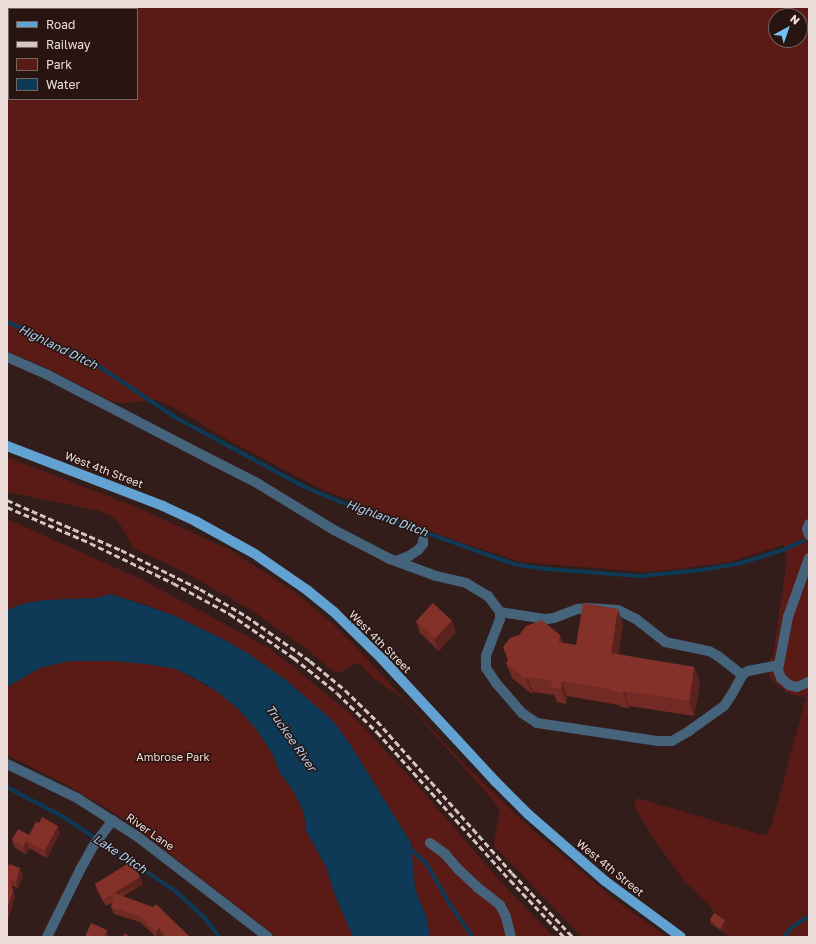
<!DOCTYPE html>
<style>
body{margin:0}
#map{position:relative;width:816px;height:944px;overflow:hidden;background:#321d1b;font-family:"Golos Text",sans-serif}
div>[style]{position:absolute}
[style*='--x']{left:calc(var(--x)*1px);top:calc(var(--y)*1px);width:calc(var(--w)*1px);rotate:calc(var(--a)*1deg)}
.green>*{inset:0;background:#5a1a16}
.water>*{inset:0;background:#0f3a57}
.stream>*{height:3.5px;margin:-1.75px;padding:0 1.75px;transform-origin:1.75px;border-radius:1.75px;background:#0f3a57}
.minor>*{height:10px;margin:-5px;padding:0 5px;transform-origin:5px;border-radius:5px;background:#45637b}
.major>*{height:10px;margin:-5px;padding:0 5px;transform-origin:5px;border-radius:5px;background:#62a2d3}
.rail>*{height:3px;margin-top:-1.5px;transform-origin:0;background:repeating-linear-gradient(90deg,#d5c5c3 0 6px,transparent 0 9px)}
.wall>*{inset:0;background:#722a24}
.shaded-wall>*{inset:0;background:#5c221d;transform-origin:0 0}
.building>*{inset:0;background:#84312a;transform-origin:0 0}
span{translate:-50% -50%;white-space:nowrap;text-align:center;line-height:1.15;-webkit-text-stroke:3px #281411;paint-order:stroke}
.street-label{font-size:11px;color:#eddedc}
.park-label{font-size:11px;color:#f0d7d3}
.water-label{font-size:12px;color:#acd2f0;font-style:italic}
.frame{position:absolute;inset:0;border:8px solid #eddedc;pointer-events:none}
.legend{position:absolute;left:8px;top:8px;width:130px;height:92px;box-sizing:border-box;background:#281411;border:1px solid #776562;margin:0;padding:5px 7px;list-style:none;font-size:12px;color:#eddedc}
.legend li{display:flex;align-items:center;gap:8px;height:20px}
.legend b{width:20px;border:1px solid #776562}
.north{position:absolute;left:768px;top:8px;width:40px;height:40px;box-sizing:border-box;background:#281411;border:1px solid #776562;border-radius:50%;rotate:40deg;font-size:11px;font-weight:700;line-height:16px;text-align:center;color:#eddedc}
.north::after{content:'';display:block;margin:auto;width:14px;height:18px;background:#77c0f7;clip-path:polygon(50% 0,100% 100%,50% 72%,0 100%)}
</style>
<div id="map">
<div class="green">
<i style="clip-path:polygon(evenodd,7px 7px,809px 7px,809px 937px,730px 937px,722px 931px,727px 924px,716px 917px,710px 906px,684px 881px,654px 839px,634px 807px,637px 798px,763px 835px,767px 833px,772px 823px,806px 698px,787px 693px,771px 679px,768px 672px,769px 660px,773px 657px,787px 558px,783px 545px,730px 562px,680px 569px,644px 572px,521px 562px,454px 540px,321px 489px,228px 440px,173px 407px,157px 400px,125px 403px,111px 401px,49px 369px,7px 351px,7px 7px,9px 9px,137px 9px,137px 99px,9px 99px,9px 9px,7px 7px,776px 16px,800px 16px,800px 40px,776px 40px,776px 16px)"></i>
<i style="clip-path:polygon(7px 457px,134px 506px,200px 536px,230px 550px,292px 590px,332px 623px,354px 645px,467px 767px,529px 827px,614px 899px,667px 937px,582px 937px,494px 846px,494px 839px,499px 818px,499px 810px,492px 799px,402px 698px,373px 678px,360px 664px,354px 664px,340px 673px,333px 671px,305px 648px,251px 610px,182px 571px,133px 548px,122px 527px,114px 518px,100px 511px,7px 492px)"></i>
<i style="clip-path:polygon(7px 519px,143px 580px,269px 648px,292px 666px,353px 716px,419px 787px,507px 889px,554px 937px,430px 937px,427px 918px,415px 889px,411px 843px,350px 744px,316px 707px,286px 680px,249px 654px,223px 639px,153px 607px,111px 594px,97px 598px,47px 600px,25px 603px,7px 610px)"></i>
<i style="clip-path:polygon(97px 660px,125px 661px,176px 669px,219px 693px,236px 707px,257px 730px,272px 753px,280px 773px,294px 792px,304px 813px,306px 831px,327px 869px,334px 893px,353px 937px,277px 937px,136px 828px,106px 808px,65px 784px,7px 755px,7px 687px,40px 668px,69px 661px)"></i>
</div>
<div class="water">
<i style="clip-path:polygon(111px 594px,173px 615px,223px 639px,249px 654px,286px 680px,333px 721px,350px 744px,411px 843px,415px 889px,427px 918px,430px 937px,353px 937px,334px 893px,327px 869px,306px 831px,304px 813px,294px 792px,280px 773px,272px 753px,257px 730px,236px 707px,219px 693px,200px 681px,176px 669px,147px 664px,114px 661px,69px 661px,40px 668px,7px 687px,7px 610px,25px 603px,47px 600px,97px 598px)"></i>
</div>
<div class="stream">
<i style="--x:7;--y:322;--w:16;--a:22"></i>
<i style="--x:22;--y:328;--w:22;--a:32"></i>
<i style="--x:41;--y:340;--w:51;--a:22"></i>
<i style="--x:88;--y:359;--w:105;--a:33.7"></i>
<i style="--x:175;--y:417;--w:148;--a:28.3"></i>
<i style="--x:305;--y:487;--w:52;--a:22.6"></i>
<i style="--x:353;--y:507;--w:171;--a:19.5"></i>
<i style="--x:514;--y:564;--w:33;--a:9"></i>
<i style="--x:547;--y:569;--w:93;--a:4.3"></i>
<i style="--x:640;--y:576;--w:62;--a:-5.5"></i>
<i style="--x:702;--y:570;--w:40;--a:-10"></i>
<i style="--x:741;--y:563;--w:44;--a:-17.2"></i>
<i style="--x:783;--y:550;--w:22;--a:-24"></i>
<i style="--x:7;--y:787;--w:64;--a:27.8"></i>
<i style="--x:64;--y:817;--w:134;--a:33.5"></i>
<i style="--x:176;--y:891;--w:41;--a:43"></i>
<i style="--x:206;--y:919;--w:23;--a:52"></i>
<i style="--x:412;--y:850;--w:21;--a:43"></i>
<i style="--x:427;--y:864;--w:46;--a:60.1"></i>
<i style="--x:450;--y:904;--w:40;--a:55.1"></i>
<i style="--x:784;--y:937;--w:11;--a:-52"></i>
<i style="--x:791;--y:928;--w:22;--a:-34"></i>
</div>
<div class="minor">
<i style="--x:7;--y:357;--w:43;--a:23.6"></i>
<i style="--x:46;--y:374;--w:180;--a:27.4"></i>
<i style="--x:206;--y:457;--w:57;--a:27"></i>
<i style="--x:257;--y:483;--w:90;--a:31.4"></i>
<i style="--x:334;--y:530;--w:63;--a:27.4"></i>
<i style="--x:390;--y:559;--w:49;--a:20.3"></i>
<i style="--x:436;--y:576;--w:31;--a:13"></i>
<i style="--x:466;--y:583;--w:26;--a:31"></i>
<i style="--x:488;--y:596;--w:20;--a:53"></i>
<i style="--x:500;--y:612;--w:7;--a:90"></i>
<i style="--x:500;--y:619;--w:40;--a:111"></i>
<i style="--x:486;--y:656;--w:12;--a:90"></i>
<i style="--x:486;--y:668;--w:18;--a:56"></i>
<i style="--x:496;--y:683;--w:40;--a:49"></i>
<i style="--x:522;--y:713;--w:18;--a:34"></i>
<i style="--x:537;--y:723;--w:121;--a:8.5"></i>
<i style="--x:657;--y:741;--w:15;--a:0"></i>
<i style="--x:672;--y:741;--w:20;--a:-30"></i>
<i style="--x:689;--y:731;--w:43;--a:-35.5"></i>
<i style="--x:724;--y:706;--w:14;--a:-56"></i>
<i style="--x:732;--y:694;--w:23;--a:-61"></i>
<i style="--x:743;--y:674;--w:6;--a:-31"></i>
<i style="--x:748;--y:671;--w:31;--a:-11"></i>
<i style="--x:809;--y:524;--w:5;--a:112"></i>
<i style="--x:807;--y:529;--w:6;--a:72"></i>
<i style="--x:809;--y:558;--w:63;--a:109.6"></i>
<i style="--x:788;--y:617;--w:54;--a:100.7"></i>
<i style="--x:778;--y:670;--w:9;--a:69"></i>
<i style="--x:781;--y:678;--w:11;--a:41"></i>
<i style="--x:789;--y:685;--w:8;--a:14"></i>
<i style="--x:797;--y:687;--w:13;--a:-23"></i>
<i style="--x:396;--y:561;--w:14;--a:-21"></i>
<i style="--x:409;--y:556;--w:11;--a:-34"></i>
<i style="--x:418;--y:550;--w:8;--a:-50"></i>
<i style="--x:423;--y:544;--w:4;--a:-90"></i>
<i style="--x:500;--y:612;--w:47;--a:8.7"></i>
<i style="--x:546;--y:619;--w:8;--a:-7"></i>
<i style="--x:554;--y:618;--w:26;--a:-21"></i>
<i style="--x:578;--y:609;--w:10;--a:-6"></i>
<i style="--x:588;--y:608;--w:30;--a:4"></i>
<i style="--x:618;--y:610;--w:20;--a:27"></i>
<i style="--x:636;--y:619;--w:37;--a:38"></i>
<i style="--x:665;--y:642;--w:45;--a:11.6"></i>
<i style="--x:709;--y:651;--w:10;--a:29"></i>
<i style="--x:718;--y:656;--w:31;--a:38"></i>
<i style="--x:7;--y:764;--w:78;--a:25.9"></i>
<i style="--x:77;--y:798;--w:72;--a:32.6"></i>
<i style="--x:138;--y:837;--w:164;--a:37.6"></i>
<i style="--x:430;--y:843;--w:19;--a:36"></i>
<i style="--x:445;--y:854;--w:21;--a:49"></i>
<i style="--x:459;--y:870;--w:25;--a:43"></i>
<i style="--x:477;--y:887;--w:29;--a:38"></i>
<i style="--x:500;--y:905;--w:13;--a:63"></i>
<i style="--x:506;--y:917;--w:21;--a:76"></i>
<i style="--x:47;--y:937;--w:75;--a:-63.8"></i>
<i style="--x:80;--y:870;--w:29;--a:-61"></i>
<i style="--x:94;--y:845;--w:31;--a:-53"></i>
</div>
<div class="major">
<i style="--x:7;--y:446;--w:167;--a:21"></i>
<i style="--x:163;--y:506;--w:38;--a:25"></i>
<i style="--x:197;--y:522;--w:66;--a:28.9"></i>
<i style="--x:255;--y:554;--w:63;--a:34.7"></i>
<i style="--x:307;--y:590;--w:35;--a:39"></i>
<i style="--x:334;--y:612;--w:69;--a:44.4"></i>
<i style="--x:383;--y:660;--w:165;--a:47.2"></i>
<i style="--x:495;--y:781;--w:47;--a:45"></i>
<i style="--x:528;--y:814;--w:102;--a:41"></i>
<i style="--x:605;--y:881;--w:94;--a:36.4"></i>
</div>
<div class="rail">
<i style="--x:7;--y:500;--w:124;--a:23.7"></i>
<i style="--x:121;--y:550;--w:88;--a:26.3"></i>
<i style="--x:200;--y:589;--w:53;--a:30.4"></i>
<i style="--x:246;--y:616;--w:78;--a:35.1"></i>
<i style="--x:310;--y:661;--w:45;--a:39.6"></i>
<i style="--x:345;--y:690;--w:45;--a:44.1"></i>
<i style="--x:377;--y:721;--w:203;--a:48.4"></i>
<i style="--x:512;--y:873;--w:88;--a:46.4"></i>
<i style="--x:7;--y:507;--w:90;--a:23.4"></i>
<i style="--x:90;--y:543;--w:92;--a:25.7"></i>
<i style="--x:173;--y:583;--w:65;--a:28.5"></i>
<i style="--x:230;--y:614;--w:78;--a:34.5"></i>
<i style="--x:294;--y:658;--w:55;--a:39.1"></i>
<i style="--x:337;--y:693;--w:56;--a:44.3"></i>
<i style="--x:377;--y:732;--w:199;--a:48.1"></i>
<i style="--x:510;--y:880;--w:79;--a:46.5"></i>
</div>
<div class="wall">
<i style="clip-path:polygon(416px 621px,456px 632px,439px 651px,420px 633px)"></i>
<i style="clip-path:polygon(623px 624px,618px 655px,694px 667px,700px 682px,694px 716px,629px 706px,629px 708px,620px 707px,619px 705px,567px 696px,566px 704px,557px 702px,554px 695px,533px 692px,532px 694px,512px 678px,506px 663px,560px 635px,563px 643px,576px 645px)"></i>
<i style="clip-path:polygon(60px 833px,47px 858px,29px 848px,26px 854px,15px 848px,12px 840px)"></i>
<i style="clip-path:polygon(7px 871px,23px 875px,18px 888px,12px 886px,15px 898px,8px 919px,7px 920px)"></i>
<i style="clip-path:polygon(140px 877px,143px 884px,123px 896px,190px 937px,164px 937px,162px 935px,160px 937px,156px 937px,140px 922px,114px 914px,111px 907px,112px 903px,106px 906px,97px 891px,95px 884px)"></i>
<i style="clip-path:polygon(710px 920px,727px 924px,722px 931px,711px 924px)"></i>
</div>
<div class="shaded-wall">
<i style="clip-path:polygon(618px 609px,623px 624px,616px 669px,611px 653px)"></i>
<i style="clip-path:polygon(452px 621px,456px 632px,439px 651px,434px 639px)"></i>
<i style="clip-path:polygon(560px 635px,566px 650px,559px 642px)"></i>
<i style="clip-path:polygon(694px 667px,700px 682px,694px 716px,689px 701px)"></i>
<i style="clip-path:polygon(527px 677px,533px 692px,532px 694px,526px 679px)"></i>
<i style="clip-path:polygon(562px 681px,567px 696px,566px 704px,561px 689px)"></i>
<i style="clip-path:polygon(624px 691px,629px 706px,629px 708px,623px 693px)"></i>
<i style="clip-path:polygon(58px 826px,60px 833px,47px 858px,45px 850px)"></i>
<i style="clip-path:polygon(26px 841px,29px 848px,26px 854px,23px 846px)"></i>
<i style="clip-path:polygon(20px 868px,23px 875px,18px 888px,16px 882px)"></i>
<i style="left:140px;top:877px;width:8px;height:31px;rotate:67deg"></i>
<i style="clip-path:polygon(10px 879px,12px 886px,15px 898px,8px 919px,7px 916px,7px 909px)"></i>
<i style="clip-path:polygon(725px 920px,727px 924px,722px 931px,720px 928px)"></i>
<i style="clip-path:polygon(159px 928px,162px 935px,160px 937px,157px 937px,156px 932px)"></i>
<i style="clip-path:polygon(107px 930px,109px 937px,104px 937px)"></i>
</div>
<div class="building">
<i style="left:433px;top:603px;width:26px;height:25px;rotate:43deg"></i>
<i style="clip-path:polygon(583px 603px,618px 609px,611px 653px,694px 667px,689px 701px,624px 691px,623px 693px,614px 692px,614px 690px,562px 681px,561px 689px,551px 687px,552px 681px,527px 677px,526px 679px,506px 663px,508px 660px,503px 647px,510px 638px,519px 635px,526px 626px,542px 620px,560px 635px,559px 642px,576px 645px)"></i>
<i style="clip-path:polygon(42px 817px,58px 826px,45px 850px,26px 841px,36px 822px,39px 823px)"></i>
<i style="left:18px;top:829px;width:13px;height:13px;rotate:29deg"></i>
<i style="clip-path:polygon(132px 861px,140px 877px,114px 893px,153px 907px,156px 904px,190px 937px,168px 937px,159px 928px,156px 932px,138px 915px,111px 907px,114px 893px,103px 899px,95px 884px)"></i>
<i style="clip-path:polygon(9px 864px,20px 868px,16px 882px,10px 879px,13px 891px,7px 909px,7px 871px)"></i>
<i style="clip-path:polygon(714px 913px,725px 920px,720px 928px,710px 920px)"></i>
<i style="clip-path:polygon(91px 923px,107px 930px,104px 937px,85px 937px)"></i>
<i style="clip-path:polygon(125px 933px,130px 937px,122px 937px)"></i>
</div>
<div class="street-label">
<span style="left:104px;top:470px;rotate:21deg">West 4th Street</span>
<span style="left:380px;top:642px;rotate:45deg">West 4th Street</span>
<span style="left:150px;top:832px;rotate:35deg">River Lane</span>
<span style="left:610px;top:868px;rotate:39deg">West 4th Street</span>
</div>
<div class="park-label">
<span style="left:173px;top:757px">Ambrose Park</span>
</div>
<div class="water-label">
<span style="left:58px;top:347px;rotate:26deg">Highland Ditch</span>
<span style="left:387px;top:518px;rotate:20deg">Highland Ditch</span>
<span style="left:291px;top:738px;rotate:55deg">Truckee River</span>
<span style="left:120px;top:854px;rotate:33deg">Lake Ditch</span>
</div>
<div class="frame"></div>
<ul class="legend">
<li><b style="height:5px;background:#62a2d3"></b>Road</li>
<li><b style="height:5px;background:#d5c5c3"></b>Railway</li>
<li><b style="height:11px;background:#5a1a16"></b>Park</li>
<li><b style="height:11px;background:#0f3a57"></b>Water</li>
</ul>
<div class="north">N</div>
</div>
